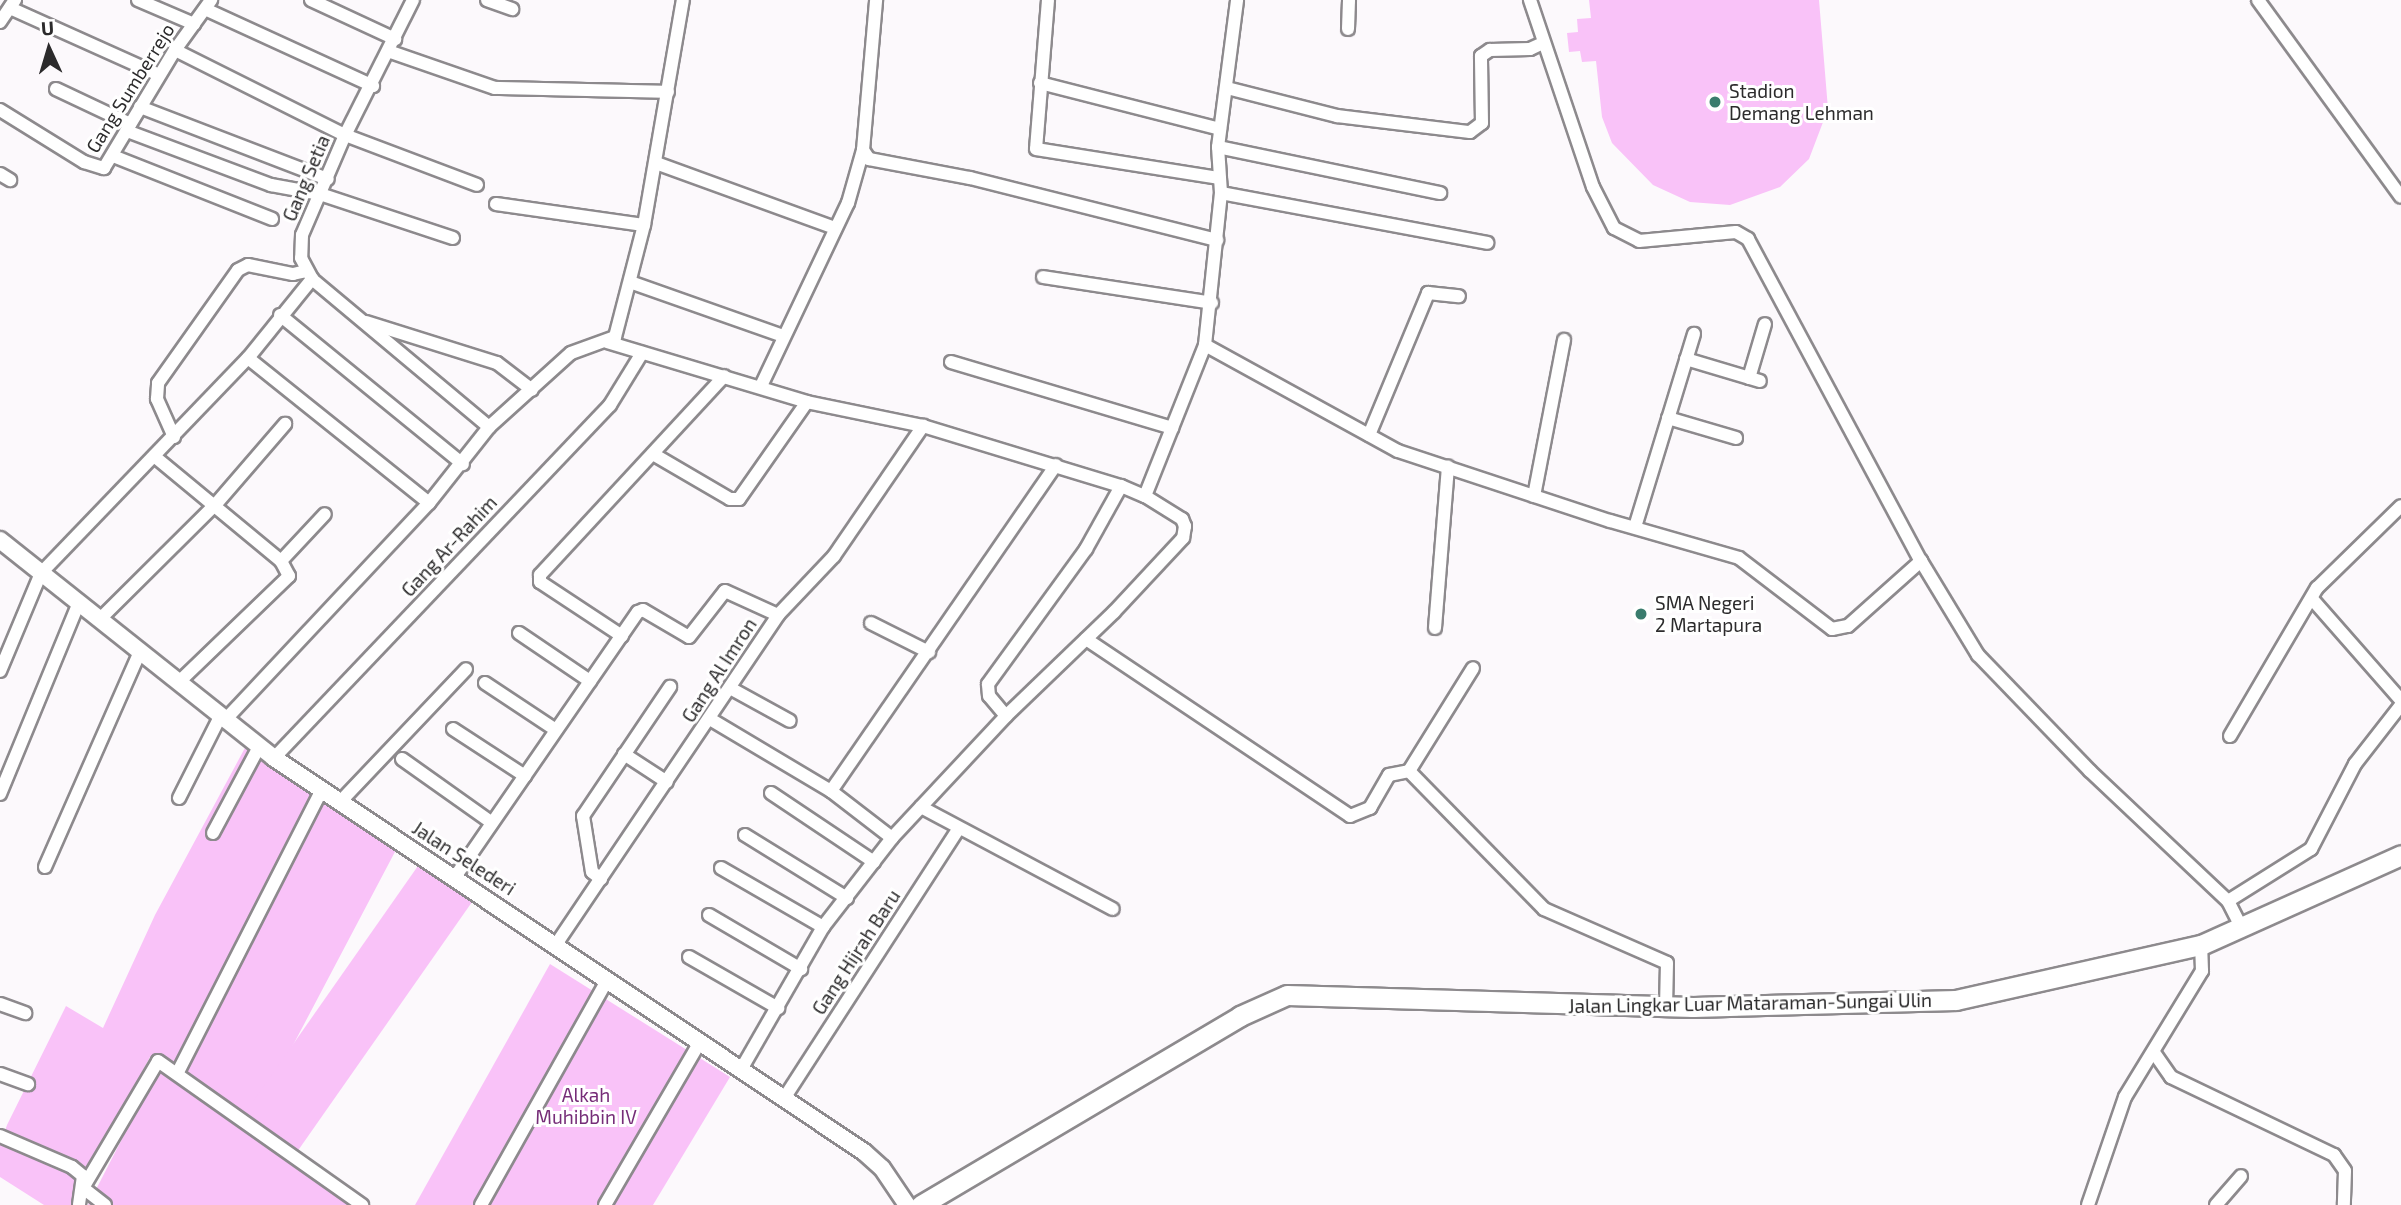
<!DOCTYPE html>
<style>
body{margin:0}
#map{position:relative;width:2401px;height:1205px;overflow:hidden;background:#fcf9fc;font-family:"Exo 2",sans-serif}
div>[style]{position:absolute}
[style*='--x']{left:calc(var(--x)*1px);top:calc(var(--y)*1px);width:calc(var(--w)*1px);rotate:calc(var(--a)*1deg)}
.green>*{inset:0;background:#f9c2f8;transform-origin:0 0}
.roads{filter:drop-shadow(2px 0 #8d8a8d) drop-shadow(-2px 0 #8d8a8d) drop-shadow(0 2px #8d8a8d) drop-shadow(0 -2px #8d8a8d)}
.minor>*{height:12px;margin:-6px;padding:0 6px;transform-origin:6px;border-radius:6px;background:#fff}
.tertiary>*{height:16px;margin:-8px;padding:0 8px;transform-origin:8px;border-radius:8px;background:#fff}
.primary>*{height:19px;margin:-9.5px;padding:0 9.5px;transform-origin:9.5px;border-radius:9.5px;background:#fff}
.dots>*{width:19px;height:19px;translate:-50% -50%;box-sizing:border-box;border:4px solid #fff;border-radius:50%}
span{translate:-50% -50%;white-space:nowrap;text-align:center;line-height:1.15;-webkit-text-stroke:6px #fff;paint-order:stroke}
.street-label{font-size:19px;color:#2c2b2c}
.poi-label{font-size:19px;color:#2c2b2c}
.left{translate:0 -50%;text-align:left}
.park-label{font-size:19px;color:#762d78}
.north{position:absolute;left:14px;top:14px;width:70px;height:70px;-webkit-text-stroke:5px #fff;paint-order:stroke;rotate:356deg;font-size:19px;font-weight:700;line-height:28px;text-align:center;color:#2c2b2c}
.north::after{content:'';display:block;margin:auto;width:24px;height:32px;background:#2c2b2c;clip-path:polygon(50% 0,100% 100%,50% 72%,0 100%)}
</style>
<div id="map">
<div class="green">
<i style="clip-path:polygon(1589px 0,1819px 0,1828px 109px,1809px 159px,1780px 187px,1730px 205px,1690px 202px,1653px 185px,1612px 143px,1602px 117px,1596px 61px,1582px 62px,1580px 51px,1569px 52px,1567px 33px,1578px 32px,1577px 19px,1591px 18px)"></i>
<i style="clip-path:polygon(246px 746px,397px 848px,253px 1121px,217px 1094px,150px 1057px,71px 1205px,44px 1205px,0 1177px,0 1145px,7px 1125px,66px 1006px,103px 1028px,155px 915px)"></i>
<i style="left:420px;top:863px;width:65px;height:307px;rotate:35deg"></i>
<i style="clip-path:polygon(550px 964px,730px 1077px,653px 1205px,415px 1205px)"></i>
<i style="clip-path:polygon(159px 1067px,267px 1142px,349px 1205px,88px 1205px)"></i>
</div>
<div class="roads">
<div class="minor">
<i style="--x:138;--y:0;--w:61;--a:23.2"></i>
<i style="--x:311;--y:0;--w:93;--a:24.9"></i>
<i style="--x:413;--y:0;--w:151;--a:116.7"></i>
<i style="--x:345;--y:135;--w:109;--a:113.3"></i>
<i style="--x:302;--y:235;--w:23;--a:92"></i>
<i style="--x:301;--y:258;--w:24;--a:62"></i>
<i style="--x:312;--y:279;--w:231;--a:39.9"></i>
<i style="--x:487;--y:0;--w:27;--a:20"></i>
<i style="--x:1048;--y:0;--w:149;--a:94.6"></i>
<i style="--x:1036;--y:149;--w:186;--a:9"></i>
<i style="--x:1530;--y:0;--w:197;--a:71.4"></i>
<i style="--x:1593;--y:187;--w:46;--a:62.9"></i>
<i style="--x:1614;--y:228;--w:28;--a:27"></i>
<i style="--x:1639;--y:241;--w:97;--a:-5.3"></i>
<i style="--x:1736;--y:232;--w:14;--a:30"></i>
<i style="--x:1748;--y:239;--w:366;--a:61.8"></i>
<i style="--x:1921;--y:561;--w:110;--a:58.8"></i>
<i style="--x:1978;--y:655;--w:161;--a:46"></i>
<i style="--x:2090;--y:771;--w:190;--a:43.3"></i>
<i style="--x:2228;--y:901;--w:30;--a:63"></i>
<i style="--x:2258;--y:0;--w:243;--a:54"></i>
<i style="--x:10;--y:8;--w:163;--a:24.2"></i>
<i style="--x:205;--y:9;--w:185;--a:24.6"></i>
<i style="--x:0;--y:22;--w:27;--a:-56"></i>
<i style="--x:1348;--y:29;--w:29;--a:-88"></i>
<i style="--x:175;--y:50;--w:190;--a:26.6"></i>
<i style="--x:345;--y:135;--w:141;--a:20.7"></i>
<i style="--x:388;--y:51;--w:113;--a:19.1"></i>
<i style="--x:495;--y:88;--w:173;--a:1.3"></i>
<i style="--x:1040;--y:83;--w:186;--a:14.3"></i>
<i style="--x:1227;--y:88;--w:114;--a:14.3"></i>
<i style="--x:1337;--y:116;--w:134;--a:6.9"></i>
<i style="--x:1470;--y:132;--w:15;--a:-37"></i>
<i style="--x:1482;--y:123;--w:67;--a:-90.9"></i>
<i style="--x:1481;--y:56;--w:11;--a:-34"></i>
<i style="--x:1490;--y:50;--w:40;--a:-1.4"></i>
<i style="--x:1530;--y:49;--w:14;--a:-25"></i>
<i style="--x:56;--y:89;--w:82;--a:25.3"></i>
<i style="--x:140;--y:107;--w:201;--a:21"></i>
<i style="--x:0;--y:110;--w:99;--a:31.8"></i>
<i style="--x:84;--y:162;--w:21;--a:17"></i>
<i style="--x:104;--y:168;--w:138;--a:-59"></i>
<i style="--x:175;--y:50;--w:62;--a:-54.2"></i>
<i style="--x:127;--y:131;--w:154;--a:20.6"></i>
<i style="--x:271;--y:185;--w:50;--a:10.4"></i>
<i style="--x:320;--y:194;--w:140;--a:18.3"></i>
<i style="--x:1218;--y:147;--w:227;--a:11.7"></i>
<i style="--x:863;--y:150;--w:151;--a:-85"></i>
<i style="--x:113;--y:156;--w:171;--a:21.6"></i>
<i style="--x:656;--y:163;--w:190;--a:20"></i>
<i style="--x:0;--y:174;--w:12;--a:31"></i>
<i style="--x:1221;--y:193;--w:271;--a:10.6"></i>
<i style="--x:496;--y:204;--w:149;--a:8.1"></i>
<i style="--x:1043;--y:277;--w:171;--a:8.7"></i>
<i style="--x:630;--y:282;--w:162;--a:19.4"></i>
<i style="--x:280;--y:315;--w:236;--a:39.2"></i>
<i style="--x:366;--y:322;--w:137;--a:17.4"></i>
<i style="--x:497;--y:363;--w:44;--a:37.6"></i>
<i style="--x:607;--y:342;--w:209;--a:16.7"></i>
<i style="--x:807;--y:402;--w:118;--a:11.7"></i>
<i style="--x:923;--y:426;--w:207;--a:16.9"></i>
<i style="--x:1121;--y:486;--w:26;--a:23"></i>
<i style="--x:1145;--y:496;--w:44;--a:31.9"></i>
<i style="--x:1182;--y:519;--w:8;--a:67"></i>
<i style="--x:1185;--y:526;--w:12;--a:99"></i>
<i style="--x:1183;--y:538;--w:101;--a:133"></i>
<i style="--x:1114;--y:612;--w:150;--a:136.1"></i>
<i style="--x:1006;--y:716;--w:167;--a:133.1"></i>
<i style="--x:892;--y:838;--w:113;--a:127.8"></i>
<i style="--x:823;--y:927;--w:163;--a:119.9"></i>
<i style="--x:1205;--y:345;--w:220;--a:28.8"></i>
<i style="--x:1398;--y:451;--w:223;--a:18.3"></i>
<i style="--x:1610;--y:521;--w:134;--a:16"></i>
<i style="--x:1739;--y:558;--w:117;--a:37.4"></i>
<i style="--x:1832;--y:629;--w:16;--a:-11"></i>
<i style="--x:1848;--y:626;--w:98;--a:-41.7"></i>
<i style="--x:248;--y:358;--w:232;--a:38.7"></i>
<i style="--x:1686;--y:359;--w:77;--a:16.6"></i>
<i style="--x:951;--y:362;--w:231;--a:16.6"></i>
<i style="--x:1749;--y:378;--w:56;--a:-73.5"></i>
<i style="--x:761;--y:386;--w:203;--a:-64.6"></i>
<i style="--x:848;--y:203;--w:55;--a:-74.2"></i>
<i style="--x:863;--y:150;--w:11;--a:56"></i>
<i style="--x:869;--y:159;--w:103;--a:10.7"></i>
<i style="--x:970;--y:178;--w:255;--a:14.1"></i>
<i style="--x:1668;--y:418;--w:71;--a:16.4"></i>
<i style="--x:1369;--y:435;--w:154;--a:-67.4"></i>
<i style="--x:1428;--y:293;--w:31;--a:6"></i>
<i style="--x:174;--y:437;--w:42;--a:-114.1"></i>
<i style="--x:157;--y:399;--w:16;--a:-86"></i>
<i style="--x:158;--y:383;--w:138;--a:-54.7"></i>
<i style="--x:238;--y:270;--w:11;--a:-27"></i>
<i style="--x:248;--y:265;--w:46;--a:11.3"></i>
<i style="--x:293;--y:274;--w:13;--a:-13"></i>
<i style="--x:653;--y:454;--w:89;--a:30.3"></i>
<i style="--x:730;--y:499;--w:9;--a:0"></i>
<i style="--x:739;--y:499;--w:118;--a:-55"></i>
<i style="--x:154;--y:456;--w:165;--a:39.6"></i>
<i style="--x:281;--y:561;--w:17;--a:62"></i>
<i style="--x:289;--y:576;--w:153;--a:136.1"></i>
<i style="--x:1145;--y:496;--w:162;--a:-68.3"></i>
<i style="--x:1205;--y:345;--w:153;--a:-84"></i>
<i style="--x:1221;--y:193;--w:46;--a:-93.7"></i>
<i style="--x:1218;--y:147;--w:148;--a:-82.6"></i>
<i style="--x:1534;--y:496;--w:159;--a:-79.1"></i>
<i style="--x:1635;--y:527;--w:202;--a:-73"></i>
<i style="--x:281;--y:561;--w:64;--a:-46.9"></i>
<i style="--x:2313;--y:600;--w:133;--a:48.7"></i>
<i style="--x:99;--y:620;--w:165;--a:-44.8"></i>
<i style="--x:216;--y:504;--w:106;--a:-49.2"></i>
<i style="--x:871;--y:623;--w:65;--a:26.6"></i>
<i style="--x:1435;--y:628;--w:162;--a:-85.4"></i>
<i style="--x:519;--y:633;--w:86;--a:34.1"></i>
<i style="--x:622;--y:636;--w:98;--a:-146.6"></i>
<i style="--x:540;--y:582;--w:7;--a:-90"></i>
<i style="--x:540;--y:575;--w:271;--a:-47.2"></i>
<i style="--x:1086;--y:639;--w:318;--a:33.8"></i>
<i style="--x:1350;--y:816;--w:22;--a:-22"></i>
<i style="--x:1370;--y:808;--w:38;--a:-60"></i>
<i style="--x:1389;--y:775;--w:20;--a:-11"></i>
<i style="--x:1409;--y:771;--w:121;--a:-58.1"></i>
<i style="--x:0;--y:671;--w:106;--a:-67.3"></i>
<i style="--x:41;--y:573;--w:298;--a:-46.1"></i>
<i style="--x:248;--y:358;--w:102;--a:-51"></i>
<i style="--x:485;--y:683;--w:85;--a:33.5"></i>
<i style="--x:730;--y:688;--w:68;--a:28.8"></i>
<i style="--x:1006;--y:716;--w:26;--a:-130"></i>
<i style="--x:989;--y:696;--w:12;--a:-95"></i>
<i style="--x:988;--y:684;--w:167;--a:-54"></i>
<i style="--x:1086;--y:549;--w:72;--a:-60.9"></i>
<i style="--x:226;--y:719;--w:296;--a:-46.8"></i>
<i style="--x:429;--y:503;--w:97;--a:-51.7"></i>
<i style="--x:489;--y:427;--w:110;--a:-42.1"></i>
<i style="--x:571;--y:353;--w:47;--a:-20"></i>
<i style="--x:615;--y:337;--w:116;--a:-75.5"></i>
<i style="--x:644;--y:225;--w:228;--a:-80.2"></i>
<i style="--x:710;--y:719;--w:141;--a:30.8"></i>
<i style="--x:831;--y:791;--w:77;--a:37.6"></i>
<i style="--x:453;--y:729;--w:86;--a:33.1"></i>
<i style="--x:2230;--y:736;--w:172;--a:-59.6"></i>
<i style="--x:2317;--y:588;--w:117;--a:-44.3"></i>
<i style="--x:624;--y:754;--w:51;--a:33.1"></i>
<i style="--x:274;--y:758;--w:487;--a:-46.4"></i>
<i style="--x:610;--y:405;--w:61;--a:-58.4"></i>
<i style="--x:402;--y:759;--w:110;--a:35.4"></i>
<i style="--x:1409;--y:771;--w:193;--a:45.6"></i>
<i style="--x:1544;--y:909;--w:134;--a:23.7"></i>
<i style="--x:1667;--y:963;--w:44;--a:91.3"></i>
<i style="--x:831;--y:791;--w:396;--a:-55.4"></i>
<i style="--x:771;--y:793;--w:124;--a:33.8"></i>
<i style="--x:0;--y:794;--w:208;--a:-67.6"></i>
<i style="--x:179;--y:798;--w:91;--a:-63.2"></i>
<i style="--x:340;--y:802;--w:183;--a:-46.5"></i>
<i style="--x:921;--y:807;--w:217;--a:28"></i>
<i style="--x:213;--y:833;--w:98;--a:-61.9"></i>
<i style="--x:745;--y:835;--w:120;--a:31.7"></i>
<i style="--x:45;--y:867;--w:235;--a:-66.2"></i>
<i style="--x:721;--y:868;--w:118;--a:30"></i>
<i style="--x:455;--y:877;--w:322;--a:-55.4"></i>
<i style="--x:638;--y:612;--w:5;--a:-22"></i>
<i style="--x:643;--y:610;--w:53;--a:30.4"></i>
<i style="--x:689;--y:637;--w:58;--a:-52"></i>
<i style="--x:725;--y:591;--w:58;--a:24.4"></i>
<i style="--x:601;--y:879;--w:11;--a:-142"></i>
<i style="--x:592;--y:872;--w:57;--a:-99.1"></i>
<i style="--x:583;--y:816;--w:156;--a:-56"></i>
<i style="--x:2228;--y:901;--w:98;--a:-32.1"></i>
<i style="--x:2311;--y:849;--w:96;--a:-62.6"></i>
<i style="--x:2355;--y:764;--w:75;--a:-52.1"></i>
<i style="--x:709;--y:915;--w:107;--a:30.4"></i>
<i style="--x:557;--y:943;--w:396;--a:-56"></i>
<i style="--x:778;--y:615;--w:81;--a:-46.5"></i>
<i style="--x:834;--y:556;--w:158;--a:-55.6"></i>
<i style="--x:689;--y:957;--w:103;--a:29.8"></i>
<i style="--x:0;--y:1004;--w:27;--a:20"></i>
<i style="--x:2155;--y:1054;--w:28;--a:55"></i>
<i style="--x:2171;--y:1077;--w:181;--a:25.6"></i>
<i style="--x:2334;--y:1155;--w:19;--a:55"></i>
<i style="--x:2345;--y:1171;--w:34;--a:92"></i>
<i style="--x:178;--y:1072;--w:318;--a:-63"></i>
<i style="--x:0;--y:1074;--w:30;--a:20"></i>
<i style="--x:785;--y:1097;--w:320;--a:-57.1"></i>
<i style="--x:0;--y:1136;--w:78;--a:23.3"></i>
<i style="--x:72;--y:1167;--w:14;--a:39"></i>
<i style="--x:83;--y:1176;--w:29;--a:98"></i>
<i style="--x:105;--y:1205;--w:28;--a:-142"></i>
<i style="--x:83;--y:1188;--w:147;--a:-59.4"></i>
<i style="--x:158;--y:1061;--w:250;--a:35.2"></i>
<i style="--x:481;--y:1205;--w:259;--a:-60.7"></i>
<i style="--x:605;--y:1205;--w:189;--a:-59.8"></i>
<i style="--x:2088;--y:1205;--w:114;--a:-71.1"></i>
<i style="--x:2125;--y:1097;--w:148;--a:-58.6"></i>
<i style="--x:2202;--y:971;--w:26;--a:-92"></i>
<i style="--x:2216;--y:1205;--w:38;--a:-49"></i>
</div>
<div class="tertiary">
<i style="--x:0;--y:540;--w:350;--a:38.5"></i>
<i style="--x:274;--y:758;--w:709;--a:33.73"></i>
<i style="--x:864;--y:1152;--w:24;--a:42"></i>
<i style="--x:882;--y:1168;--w:45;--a:56"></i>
</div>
<div class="primary">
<i style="--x:921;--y:1205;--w:371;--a:-30.6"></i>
<i style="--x:1240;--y:1016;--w:51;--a:-24.1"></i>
<i style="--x:1287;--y:995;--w:406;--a:1.7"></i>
<i style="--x:1693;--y:1007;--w:263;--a:-1.5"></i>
<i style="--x:1956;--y:1000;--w:251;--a:-12.7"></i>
<i style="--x:2201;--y:945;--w:219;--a:-24.2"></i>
</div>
</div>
<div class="dots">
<i style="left:1715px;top:102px;background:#3a7c6d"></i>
<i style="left:1641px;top:614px;background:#3a7c6d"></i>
</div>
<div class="street-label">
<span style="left:130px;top:88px;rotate:-58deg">Gang Sumberrejo</span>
<span style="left:306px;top:178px;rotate:-67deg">Gang Setia</span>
<span style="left:449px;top:546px;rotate:-47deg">Gang Ar-Rahim</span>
<span style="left:719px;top:670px;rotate:-57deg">Gang Al Imron</span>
<span style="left:464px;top:858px;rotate:33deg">Jalan Selederi</span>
<span style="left:856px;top:952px;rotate:-57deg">Gang Hijrah Baru</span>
<span style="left:1750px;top:1003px;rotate:-1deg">Jalan Lingkar Luar Mataraman-Sungai Ulin</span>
</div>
<div class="poi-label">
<span class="left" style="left:1729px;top:102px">Stadion<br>Demang Lehman</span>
<span class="left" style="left:1655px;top:614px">SMA Negeri<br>2 Martapura</span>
</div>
<div class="park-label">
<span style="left:586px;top:1106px">Alkah<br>Muhibbin IV</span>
</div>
<div class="north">U</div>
</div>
